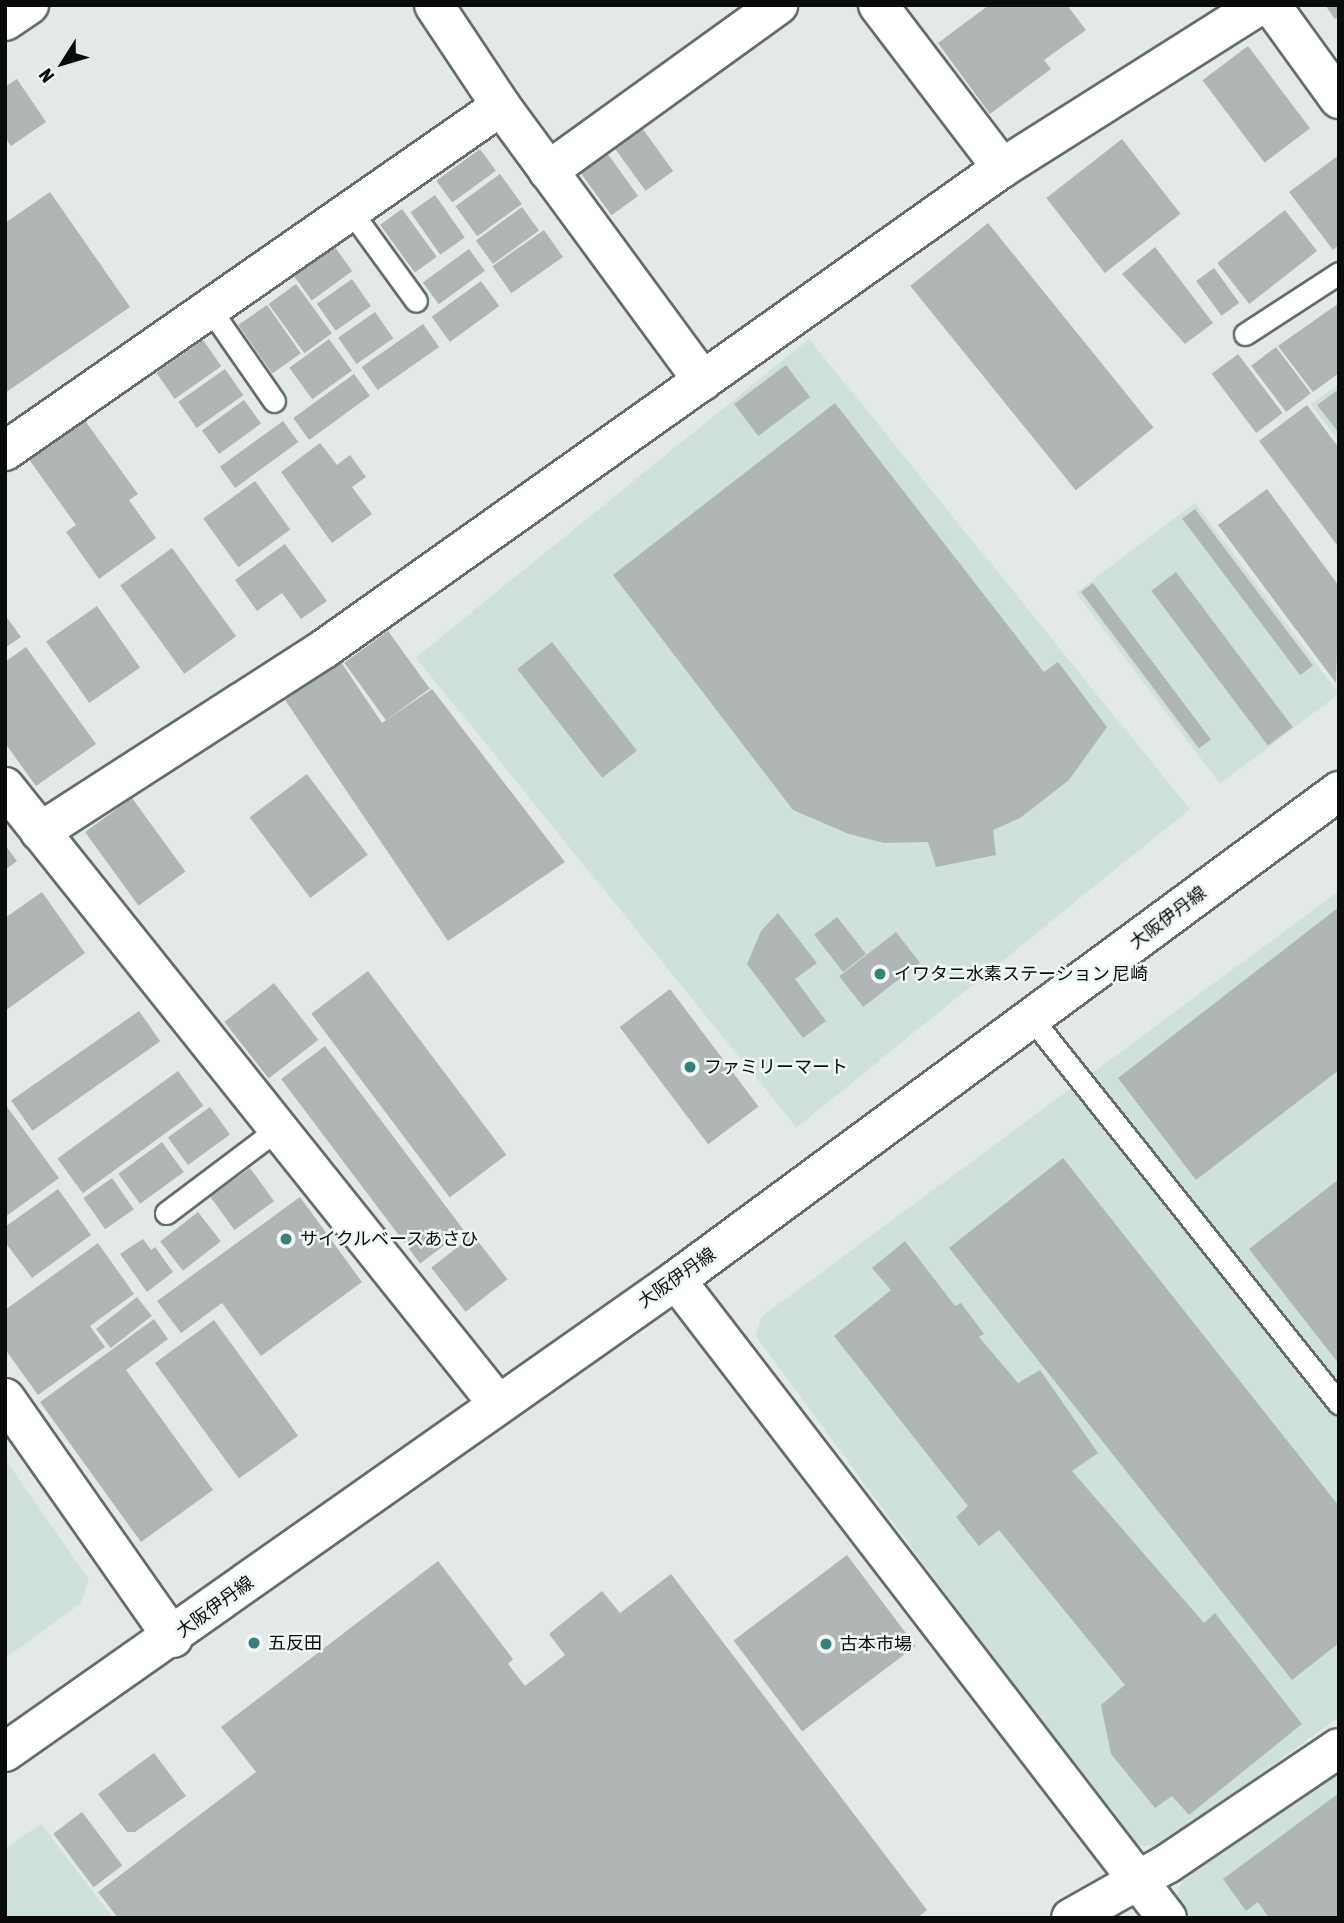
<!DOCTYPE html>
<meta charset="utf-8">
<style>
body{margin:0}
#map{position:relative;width:1344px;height:1923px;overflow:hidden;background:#e2e9e8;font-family:"Asap Condensed","Noto Sans JP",sans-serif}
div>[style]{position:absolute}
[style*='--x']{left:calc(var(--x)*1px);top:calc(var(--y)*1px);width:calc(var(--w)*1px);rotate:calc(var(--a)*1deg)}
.built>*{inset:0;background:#cfe0dd;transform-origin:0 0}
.building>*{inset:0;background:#afb6b5;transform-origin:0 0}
.roads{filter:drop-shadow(2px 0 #666c6b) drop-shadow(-2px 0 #666c6b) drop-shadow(0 2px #666c6b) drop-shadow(0 -2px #666c6b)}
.service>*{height:21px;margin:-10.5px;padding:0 10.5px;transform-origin:10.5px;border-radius:10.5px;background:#fff}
.minor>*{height:38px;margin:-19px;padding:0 19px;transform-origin:19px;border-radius:19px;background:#fff}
.primary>*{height:38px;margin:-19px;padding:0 19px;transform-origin:19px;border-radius:19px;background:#fff}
.dots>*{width:19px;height:19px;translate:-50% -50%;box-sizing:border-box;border:4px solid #eff7f5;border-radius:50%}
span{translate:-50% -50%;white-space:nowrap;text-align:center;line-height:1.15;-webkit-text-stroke:5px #eff7f5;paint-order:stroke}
.street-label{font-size:18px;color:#0a0c0b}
.poi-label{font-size:18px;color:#0a0c0b}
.left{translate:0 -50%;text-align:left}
.frame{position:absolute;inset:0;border:7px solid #0a0c0b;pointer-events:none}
.north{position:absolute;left:28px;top:28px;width:70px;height:70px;-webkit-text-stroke:5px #eff7f5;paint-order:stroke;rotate:233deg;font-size:19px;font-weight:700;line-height:28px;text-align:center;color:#0a0c0b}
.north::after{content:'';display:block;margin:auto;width:24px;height:32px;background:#0a0c0b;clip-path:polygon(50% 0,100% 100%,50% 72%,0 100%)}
</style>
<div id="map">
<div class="built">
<i style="left:809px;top:339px;width:605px;height:506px;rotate:51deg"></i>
<i style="clip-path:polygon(1339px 384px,1339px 441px,1311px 404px)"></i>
<i style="left:1195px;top:503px;width:239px;height:149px;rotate:53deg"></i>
<i style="clip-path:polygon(1339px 891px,1339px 1717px,1162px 1845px,1131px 1846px,756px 1336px,761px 1317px)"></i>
<i style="clip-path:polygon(5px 1459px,89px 1580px,80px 1604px,5px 1658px)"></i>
<i style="clip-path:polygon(1339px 1769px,1339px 1918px,1190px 1918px,1176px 1899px,1185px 1871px)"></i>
<i style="clip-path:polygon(41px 1824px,113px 1918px,5px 1918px,5px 1849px)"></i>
</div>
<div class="building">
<i style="clip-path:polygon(989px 5px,1067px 5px,1086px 30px,1044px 60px,1051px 69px,990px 114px,938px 43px)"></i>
<i style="clip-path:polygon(1325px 5px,1339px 5px,1339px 16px,1335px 19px)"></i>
<i style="left:1248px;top:46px;width:103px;height:57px;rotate:53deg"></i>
<i style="clip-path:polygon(17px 79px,46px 122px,11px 146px,5px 137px,5px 87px)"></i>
<i style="left:642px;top:128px;width:53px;height:34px;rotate:54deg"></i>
<i style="left:1122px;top:139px;width:95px;height:96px;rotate:52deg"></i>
<i style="left:480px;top:149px;width:27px;height:54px;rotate:54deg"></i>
<i style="left:607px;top:153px;width:53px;height:33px;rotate:54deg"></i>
<i style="clip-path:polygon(1339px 155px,1339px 245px,1333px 250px,1289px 192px)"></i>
<i style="left:500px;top:174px;width:37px;height:55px;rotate:54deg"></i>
<i style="clip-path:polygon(50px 192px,130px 307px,5px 393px,5px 223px)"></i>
<i style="left:435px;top:195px;width:52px;height:30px;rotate:55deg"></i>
<i style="left:522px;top:207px;width:29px;height:57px;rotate:54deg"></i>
<i style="left:402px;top:209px;width:59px;height:27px;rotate:54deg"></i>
<i style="left:1285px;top:210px;width:52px;height:86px;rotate:52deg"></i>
<i style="left:988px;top:223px;width:263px;height:100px;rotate:51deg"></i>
<i style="left:544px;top:230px;width:33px;height:63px;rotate:55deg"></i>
<i style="left:334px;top:246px;width:31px;height:50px;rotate:54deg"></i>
<i style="clip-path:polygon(1155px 247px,1213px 323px,1185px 344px,1122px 274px)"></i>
<i style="left:469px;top:249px;width:27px;height:57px;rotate:54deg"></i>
<i style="left:1214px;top:268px;width:43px;height:22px;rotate:54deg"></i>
<i style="left:352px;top:279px;width:33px;height:43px;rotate:55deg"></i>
<i style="left:481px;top:281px;width:31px;height:61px;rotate:54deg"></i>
<i style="left:296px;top:284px;width:61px;height:34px;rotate:54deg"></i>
<i style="clip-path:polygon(1339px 303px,1339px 373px,1313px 392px,1278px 346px)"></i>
<i style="left:267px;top:305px;width:59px;height:35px;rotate:55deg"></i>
<i style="left:375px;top:312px;width:32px;height:45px;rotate:55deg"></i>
<i style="left:423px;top:324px;width:28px;height:75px;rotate:55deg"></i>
<i style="left:329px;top:339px;width:39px;height:49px;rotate:54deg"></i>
<i style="left:203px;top:340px;width:32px;height:57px;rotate:55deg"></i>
<i style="left:1276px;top:347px;width:58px;height:31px;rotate:53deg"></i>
<i style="left:1238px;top:354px;width:74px;height:33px;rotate:53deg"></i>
<i style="left:786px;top:365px;width:40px;height:65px;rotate:53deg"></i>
<i style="left:225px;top:369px;width:32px;height:57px;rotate:55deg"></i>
<i style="left:354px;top:374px;width:27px;height:75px;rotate:54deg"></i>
<i style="clip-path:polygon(1339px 389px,1339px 433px,1317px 405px)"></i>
<i style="left:244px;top:400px;width:29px;height:52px;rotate:54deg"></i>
<i style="clip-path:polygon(835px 403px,1044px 672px,1058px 662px,1107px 727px,1069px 780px,1020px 818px,993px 830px,996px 855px,936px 867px,928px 842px,884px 843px,849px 834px,793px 810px,613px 575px)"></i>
<i style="clip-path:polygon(1307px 405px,1339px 448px,1337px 545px,1259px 441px)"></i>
<i style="clip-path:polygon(83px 418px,138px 494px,129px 500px,156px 538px,99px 579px,66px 532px,76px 525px,28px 458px)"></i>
<i style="left:283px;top:421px;width:26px;height:78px;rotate:54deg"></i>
<i style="clip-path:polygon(320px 443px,337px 465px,350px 455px,366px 477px,352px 487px,372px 514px,332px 543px,281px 472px)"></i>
<i style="left:255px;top:481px;width:60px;height:64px;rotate:54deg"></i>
<i style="clip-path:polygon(1267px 489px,1339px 586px,1336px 683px,1218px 525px)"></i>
<i style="left:1195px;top:509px;width:196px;height:16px;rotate:53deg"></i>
<i style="clip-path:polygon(285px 544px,327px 601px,301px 619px,282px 593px,257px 611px,235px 580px)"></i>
<i style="left:172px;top:548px;width:109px;height:64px;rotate:54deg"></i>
<i style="left:1176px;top:572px;width:194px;height:31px;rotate:53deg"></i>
<i style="left:1093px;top:583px;width:196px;height:15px;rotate:53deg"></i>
<i style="left:97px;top:606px;width:75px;height:62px;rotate:55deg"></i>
<i style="clip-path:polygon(5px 615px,21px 637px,5px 648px)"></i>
<i style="left:388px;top:631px;width:71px;height:54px;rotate:54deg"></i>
<i style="left:552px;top:642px;width:138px;height:44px;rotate:52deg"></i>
<i style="clip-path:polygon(26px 647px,96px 744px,36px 786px,5px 743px,5px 662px)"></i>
<i style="clip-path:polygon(341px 662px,382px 723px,432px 689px,565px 862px,448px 941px,285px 700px)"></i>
<i style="left:307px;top:774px;width:101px;height:72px;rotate:53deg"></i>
<i style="left:132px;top:798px;width:91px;height:58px;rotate:54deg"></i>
<i style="clip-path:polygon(5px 845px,17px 861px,5px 870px)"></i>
<i style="clip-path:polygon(42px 892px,85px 953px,5px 1011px,5px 918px)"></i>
<i style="clip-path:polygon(1339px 907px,1339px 1070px,1196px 1180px,1118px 1078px)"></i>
<i style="clip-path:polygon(778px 913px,817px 963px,795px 979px,826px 1021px,803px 1038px,747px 964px,761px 931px)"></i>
<i style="left:837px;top:917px;width:47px;height:29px;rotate:52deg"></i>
<i style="left:896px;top:932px;width:39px;height:72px;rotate:52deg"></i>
<i style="left:368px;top:971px;width:230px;height:71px;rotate:53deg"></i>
<i style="left:274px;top:983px;width:72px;height:63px;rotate:52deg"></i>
<i style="left:670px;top:989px;width:147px;height:63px;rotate:53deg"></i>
<i style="left:139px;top:1011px;width:37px;height:156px;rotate:55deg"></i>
<i style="left:325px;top:1046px;width:231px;height:55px;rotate:53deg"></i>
<i style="left:178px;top:1071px;width:43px;height:149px;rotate:54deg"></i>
<i style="clip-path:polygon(5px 1104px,59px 1178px,5px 1217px)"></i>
<i style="left:210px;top:1107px;width:34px;height:52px;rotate:54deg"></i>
<i style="left:162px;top:1142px;width:37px;height:54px;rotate:54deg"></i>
<i style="clip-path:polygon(1063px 1158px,1339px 1506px,1339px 1643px,1292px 1680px,949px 1248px)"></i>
<i style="left:250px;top:1168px;width:41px;height:49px;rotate:54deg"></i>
<i style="left:112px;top:1178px;width:38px;height:35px;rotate:55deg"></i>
<i style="clip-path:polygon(1339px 1179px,1339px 1364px,1249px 1249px)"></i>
<i style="clip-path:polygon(58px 1189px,91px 1235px,32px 1278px,5px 1242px,5px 1227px)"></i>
<i style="clip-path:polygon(300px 1197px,362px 1282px,261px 1356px,222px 1303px,181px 1333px,157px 1301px)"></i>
<i style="left:198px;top:1212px;width:37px;height:48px;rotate:52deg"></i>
<i style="left:473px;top:1235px;width:56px;height:53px;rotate:52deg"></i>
<i style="clip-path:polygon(143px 1239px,151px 1250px,155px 1247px,173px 1272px,147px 1292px,120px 1254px)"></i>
<i style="clip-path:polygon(905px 1241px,955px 1306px,961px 1303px,984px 1334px,979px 1337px,1018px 1383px,1040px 1370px,1098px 1453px,1072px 1471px,1204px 1623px,1215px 1613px,1302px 1724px,1189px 1815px,1172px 1796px,1155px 1808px,1111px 1754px,1101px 1705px,1125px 1685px,999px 1530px,979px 1546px,956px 1517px,968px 1506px,834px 1336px,891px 1290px,872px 1268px)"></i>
<i style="clip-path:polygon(98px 1243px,134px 1294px,90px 1326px,105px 1347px,38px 1395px,5px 1349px,5px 1310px)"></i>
<i style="left:137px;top:1297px;width:24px;height:52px;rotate:52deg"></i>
<i style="clip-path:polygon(154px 1319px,168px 1339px,126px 1370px,213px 1490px,141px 1542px,40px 1402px)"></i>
<i style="left:214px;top:1320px;width:143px;height:73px;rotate:54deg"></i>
<i style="left:847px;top:1555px;width:114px;height:142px;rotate:53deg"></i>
<i style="clip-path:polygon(438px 1561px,513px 1659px,508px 1664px,525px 1686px,565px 1655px,549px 1634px,602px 1591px,620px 1613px,671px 1574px,927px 1910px,917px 1918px,118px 1918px,98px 1892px,256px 1772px,221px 1727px)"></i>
<i style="clip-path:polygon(154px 1753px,186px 1796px,135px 1832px,127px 1832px,98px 1794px)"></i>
<i style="clip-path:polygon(1339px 1793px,1339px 1918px,1269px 1918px,1258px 1902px,1246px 1911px,1223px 1879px)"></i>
<i style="left:82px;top:1812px;width:67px;height:36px;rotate:53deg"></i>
</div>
<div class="roads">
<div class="service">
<i style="--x:350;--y:210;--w:112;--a:54"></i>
<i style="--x:210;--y:309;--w:112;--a:55.2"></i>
<i style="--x:1245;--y:334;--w:112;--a:-33"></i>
<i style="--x:1032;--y:1019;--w:492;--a:51.4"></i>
<i style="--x:166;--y:1213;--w:138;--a:-37"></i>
</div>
<div class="minor">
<i style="--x:434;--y:5;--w:121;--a:56.4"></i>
<i style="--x:501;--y:106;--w:341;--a:53.7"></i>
<i style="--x:878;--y:5;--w:205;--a:52.7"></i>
<i style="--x:1271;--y:5;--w:116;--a:54.1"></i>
<i style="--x:5;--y:21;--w:29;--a:-34"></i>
<i style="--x:548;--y:171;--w:284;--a:-35.8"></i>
<i style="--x:5;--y:451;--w:604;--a:-34.82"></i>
<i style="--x:5;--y:787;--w:790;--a:51.37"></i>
<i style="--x:40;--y:832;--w:338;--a:-32.8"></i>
<i style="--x:324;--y:649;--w:831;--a:-35.35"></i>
<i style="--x:1002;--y:168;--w:305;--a:-32.3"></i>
<i style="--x:676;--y:1280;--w:805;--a:52.42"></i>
<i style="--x:5;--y:1398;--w:293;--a:55"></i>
<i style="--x:1071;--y:1918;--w:110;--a:-29.4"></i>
<i style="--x:1167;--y:1864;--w:207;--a:-34"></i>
</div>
<div class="primary">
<i style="--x:5;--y:1752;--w:820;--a:-35.12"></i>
<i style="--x:676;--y:1280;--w:824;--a:-36.41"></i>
</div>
</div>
<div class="dots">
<i style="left:880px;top:974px;background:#3a8078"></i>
<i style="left:690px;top:1067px;background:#3a8078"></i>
<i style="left:286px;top:1239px;background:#3a8078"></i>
<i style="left:254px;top:1643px;background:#3a8078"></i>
<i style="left:826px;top:1644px;background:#3a8078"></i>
</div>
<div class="street-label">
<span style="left:1168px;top:918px;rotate:-37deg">大阪伊丹線</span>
<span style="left:677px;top:1278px;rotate:-35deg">大阪伊丹線</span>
<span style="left:215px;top:1607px;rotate:-36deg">大阪伊丹線</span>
</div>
<div class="poi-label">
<span class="left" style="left:894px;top:974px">イワタニ水素ステーション 尼崎</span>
<span class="left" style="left:704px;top:1067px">ファミリーマート</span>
<span class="left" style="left:300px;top:1239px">サイクルベースあさひ</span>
<span class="left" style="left:268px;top:1643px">五反田</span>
<span class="left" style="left:840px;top:1644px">古本市場</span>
</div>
<div class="frame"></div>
<div class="north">N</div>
</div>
